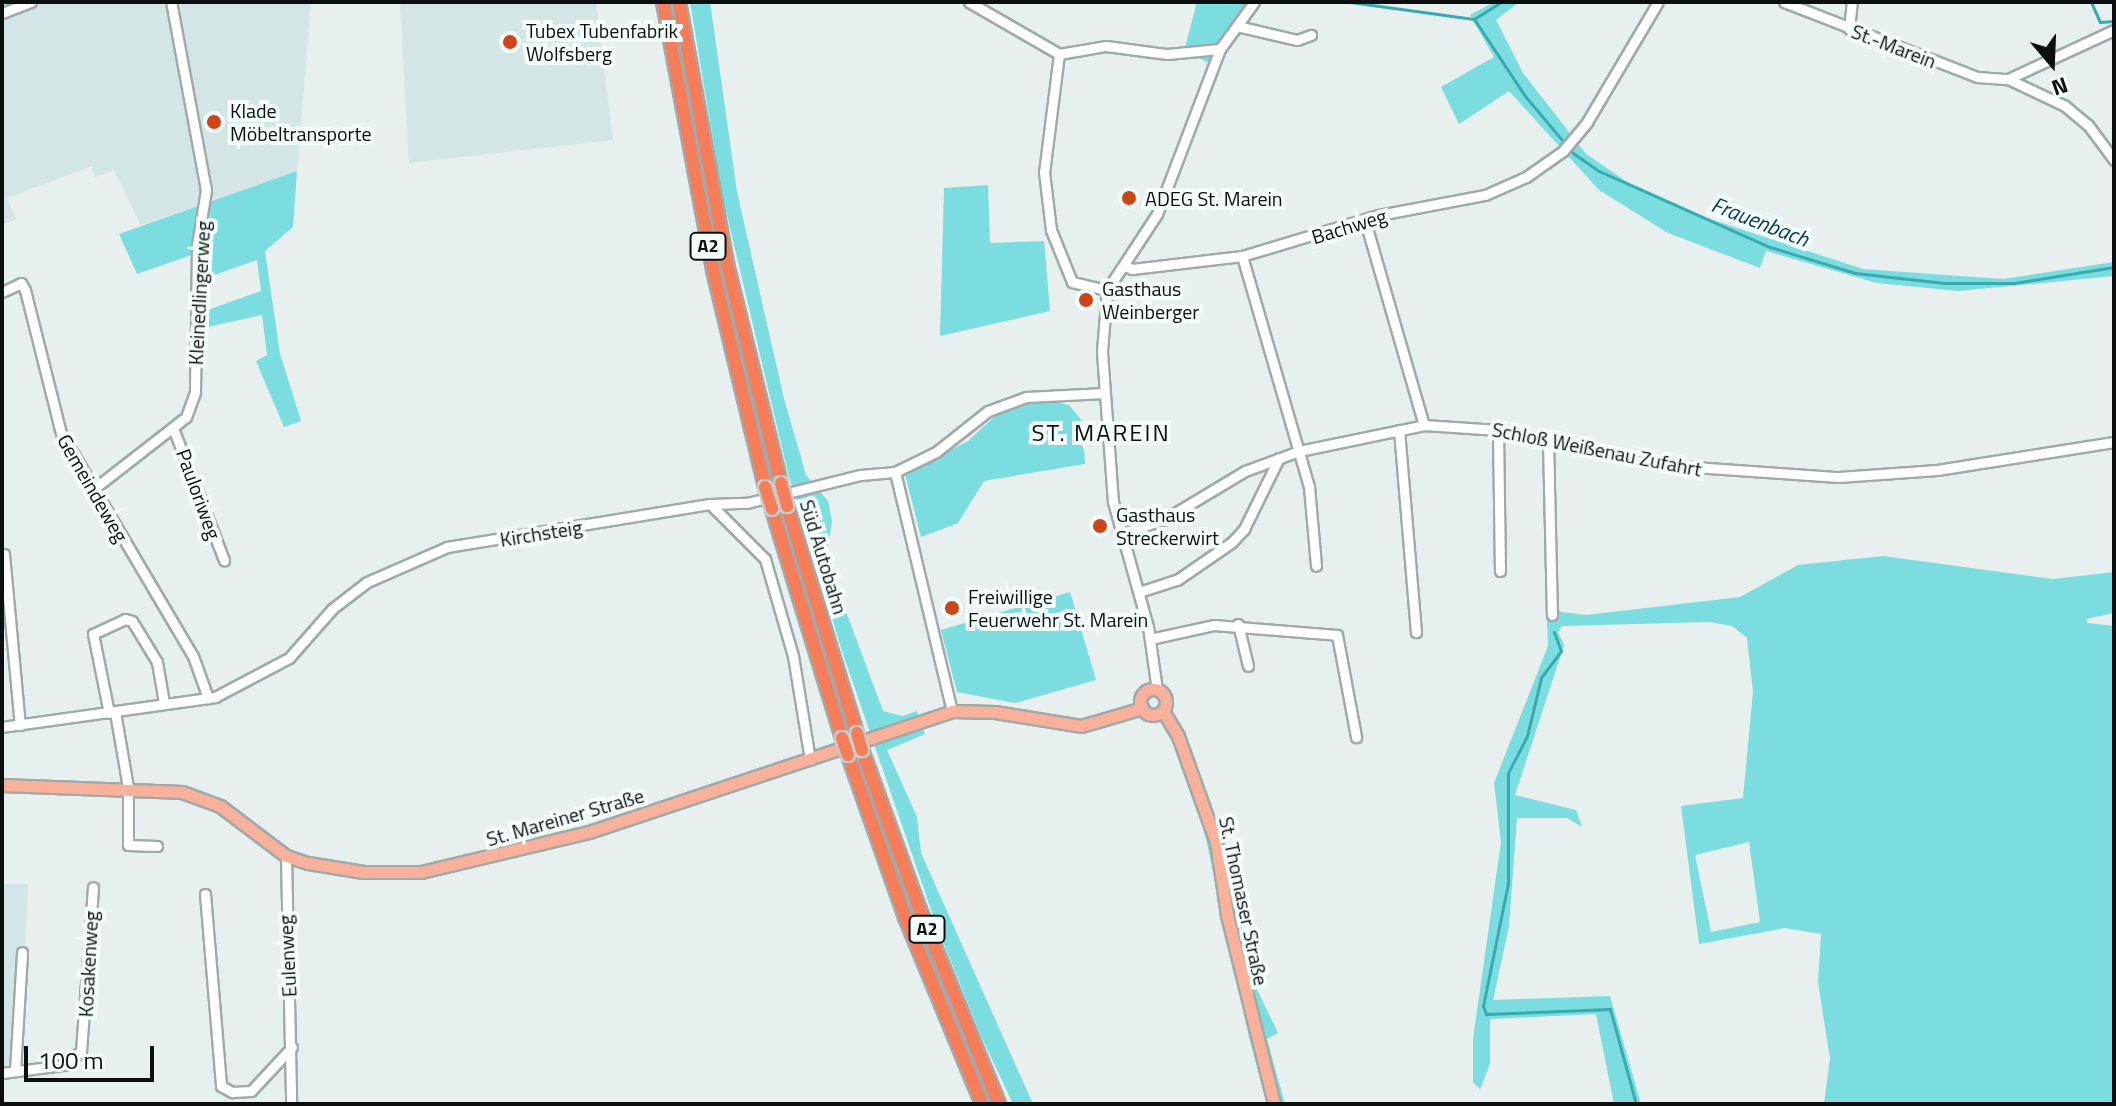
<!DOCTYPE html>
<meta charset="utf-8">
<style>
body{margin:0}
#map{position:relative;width:2116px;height:1106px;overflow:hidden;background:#e7efef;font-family:"Titillium Web",sans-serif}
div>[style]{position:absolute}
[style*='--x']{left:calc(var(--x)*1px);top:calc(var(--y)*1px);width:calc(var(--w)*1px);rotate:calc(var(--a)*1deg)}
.built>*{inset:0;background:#d3e5e5}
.green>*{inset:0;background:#7bdde0}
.stream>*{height:3px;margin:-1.5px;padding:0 1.5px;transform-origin:1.5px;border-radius:1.5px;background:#37abaf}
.roads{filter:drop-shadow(2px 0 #a1a9a9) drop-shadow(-2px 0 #a1a9a9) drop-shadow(0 2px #a1a9a9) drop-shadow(0 -2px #a1a9a9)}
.minor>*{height:9px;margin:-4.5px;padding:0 4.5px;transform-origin:4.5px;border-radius:4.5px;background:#fff}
.major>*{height:11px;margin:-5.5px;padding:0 5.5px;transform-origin:5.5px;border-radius:5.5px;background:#fab19b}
.major>.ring{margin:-5.5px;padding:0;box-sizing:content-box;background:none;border:11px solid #fab19b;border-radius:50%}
.highway>*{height:12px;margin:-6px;padding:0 6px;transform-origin:6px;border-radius:6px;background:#f67d59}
.bridges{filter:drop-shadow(2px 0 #cacaca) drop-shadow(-2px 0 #cacaca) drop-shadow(0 2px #cacaca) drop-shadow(0 -2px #cacaca)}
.highway-bridge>*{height:12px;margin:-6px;padding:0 6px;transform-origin:6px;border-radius:6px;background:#f67d59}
.dots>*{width:22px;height:22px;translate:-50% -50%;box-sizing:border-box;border:4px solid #f4fdfd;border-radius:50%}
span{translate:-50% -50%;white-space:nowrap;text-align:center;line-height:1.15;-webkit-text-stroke:8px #f4fdfd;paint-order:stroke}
.shield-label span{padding:2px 6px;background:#f4fdfd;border:2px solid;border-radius:6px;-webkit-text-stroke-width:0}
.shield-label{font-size:18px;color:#0c0f0f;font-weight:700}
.poi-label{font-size:20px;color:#0c0f0f}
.left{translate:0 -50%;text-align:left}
.street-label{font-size:20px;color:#0c0f0f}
.water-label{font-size:22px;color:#083e40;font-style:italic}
.quarter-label{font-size:24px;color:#0c0f0f;letter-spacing:2px}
.frame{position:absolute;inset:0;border:4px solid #0c0f0f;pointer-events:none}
.north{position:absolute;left:2012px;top:24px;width:80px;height:80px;-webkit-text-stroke:6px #f4fdfd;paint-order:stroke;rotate:161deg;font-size:22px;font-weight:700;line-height:32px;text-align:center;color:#0c0f0f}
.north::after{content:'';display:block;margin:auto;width:28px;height:36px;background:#0c0f0f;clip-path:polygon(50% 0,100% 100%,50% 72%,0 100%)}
.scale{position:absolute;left:24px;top:1046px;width:130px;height:36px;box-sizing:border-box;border:4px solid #0c0f0f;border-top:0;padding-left:10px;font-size:24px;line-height:28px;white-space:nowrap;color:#0c0f0f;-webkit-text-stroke:6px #f4fdfd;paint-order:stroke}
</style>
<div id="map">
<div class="built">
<i style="clip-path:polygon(2px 2px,311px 2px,297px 171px,141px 225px,114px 170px,95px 177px,92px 166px,7px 198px,16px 219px,2px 225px)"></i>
<i style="clip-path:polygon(400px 2px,596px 2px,613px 140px,409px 163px)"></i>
<i style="clip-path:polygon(2px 884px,28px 884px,19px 1075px,2px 1077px)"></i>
</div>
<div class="green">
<i style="clip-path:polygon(690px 2px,710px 2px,737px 192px,784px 399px,806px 475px,828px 501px,832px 521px,826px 558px,883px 711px,902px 716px,917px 711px,925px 734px,887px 750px,917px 817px,921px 853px,1033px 1104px,1013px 1104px,982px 1038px,936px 924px,842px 651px,788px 473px,722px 194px)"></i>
<i style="clip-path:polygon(1197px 2px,1260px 2px,1211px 64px,1184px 51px)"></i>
<i style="clip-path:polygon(1494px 2px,1519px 2px,1496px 20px,1523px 73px,1586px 154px,1626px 181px,1710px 219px,1863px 269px,2003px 279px,2114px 262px,2114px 276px,1958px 291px,1877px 283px,1766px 251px,1760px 268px,1668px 233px,1599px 190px,1509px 91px,1459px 124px,1441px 87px,1494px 57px,1470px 15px)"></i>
<i style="clip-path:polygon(297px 171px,293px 227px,265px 251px,280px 354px,301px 421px,284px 427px,256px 361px,267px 355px,262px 315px,199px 329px,199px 313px,261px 291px,257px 260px,201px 280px,203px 251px,137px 274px,119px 234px)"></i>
<i style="clip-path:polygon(988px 185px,990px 243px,1044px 241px,1050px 311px,940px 336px,944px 188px)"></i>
<i style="clip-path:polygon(1042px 399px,1069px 405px,1083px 422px,1085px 464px,984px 481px,958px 523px,921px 537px,905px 474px,968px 441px,1005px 407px)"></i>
<i style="clip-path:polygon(evenodd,1883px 556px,2053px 579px,2114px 572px,2114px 613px,2086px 619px,2088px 623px,2114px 626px,2114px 1104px,1824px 1104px,1830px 1059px,1818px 982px,1821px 934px,1785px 928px,1699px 944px,1681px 806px,1743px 798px,1753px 692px,1747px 638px,1732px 626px,1709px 622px,1562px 626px,1558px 632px,1564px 645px,1515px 795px,1576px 810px,1582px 827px,1567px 818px,1517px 818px,1509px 926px,1493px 1000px,1610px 996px,1641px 1104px,1614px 1104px,1596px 1014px,1490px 1019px,1490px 1064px,1480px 1089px,1473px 1082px,1473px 1039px,1501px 842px,1494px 783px,1548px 646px,1546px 595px,1561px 612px,1586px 615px,1740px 597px,1798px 565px,1883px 556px,1749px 842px,1760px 922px,1711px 932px,1695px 855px,1749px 842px)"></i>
<i style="clip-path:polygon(1070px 592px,1096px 680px,1015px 703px,957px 692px,941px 630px)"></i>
<i style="clip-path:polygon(1222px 829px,1252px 979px,1278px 1033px,1267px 1039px,1285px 1104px,1267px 1104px,1249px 1037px,1204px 830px)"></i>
</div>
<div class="stream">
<i style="--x:1350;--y:2;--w:125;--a:7.8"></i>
<i style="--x:1474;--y:19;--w:32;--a:-32"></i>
<i style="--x:2091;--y:2;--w:22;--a:66"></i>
<i style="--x:2100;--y:22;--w:14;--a:-4"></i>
<i style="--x:1474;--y:19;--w:92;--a:56.5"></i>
<i style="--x:1525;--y:96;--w:75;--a:49.9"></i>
<i style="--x:1573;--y:153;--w:32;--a:35"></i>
<i style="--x:1599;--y:171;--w:187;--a:24"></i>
<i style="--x:1770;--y:247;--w:89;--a:17"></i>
<i style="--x:1855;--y:273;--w:90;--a:6.4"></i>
<i style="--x:1944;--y:283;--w:70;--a:0"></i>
<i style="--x:2014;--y:283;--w:101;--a:-9.1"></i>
<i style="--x:1554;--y:632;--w:20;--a:70"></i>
<i style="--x:1561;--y:651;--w:34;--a:127"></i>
<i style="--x:1541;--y:678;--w:60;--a:103.6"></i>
<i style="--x:1527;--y:736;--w:42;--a:117.2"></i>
<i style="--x:1508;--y:773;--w:110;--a:90"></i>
<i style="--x:1508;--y:883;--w:126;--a:101.5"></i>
<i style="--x:1483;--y:1006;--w:9;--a:69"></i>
<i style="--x:1486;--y:1014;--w:124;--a:-2.3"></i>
<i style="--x:1610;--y:1009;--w:98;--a:74.7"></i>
</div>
<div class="roads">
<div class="minor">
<i style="--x:969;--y:2;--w:104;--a:30"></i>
<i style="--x:1059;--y:54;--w:48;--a:-9.7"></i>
<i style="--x:1106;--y:46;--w:62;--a:7.5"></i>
<i style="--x:1167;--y:54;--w:53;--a:-5.4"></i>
<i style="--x:1784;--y:2;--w:207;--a:21.2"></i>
<i style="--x:1977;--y:77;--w:31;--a:4"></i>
<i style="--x:2008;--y:79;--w:117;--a:-24.8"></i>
<i style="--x:2;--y:13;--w:31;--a:-21"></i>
<i style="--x:1237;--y:26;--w:62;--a:13.1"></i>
<i style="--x:1297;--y:40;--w:15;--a:-20"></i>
<i style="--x:1849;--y:29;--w:27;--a:-84"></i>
<i style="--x:1059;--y:54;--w:119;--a:97.2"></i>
<i style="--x:1044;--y:172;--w:58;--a:83.1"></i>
<i style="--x:1051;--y:230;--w:56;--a:68"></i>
<i style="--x:1072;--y:282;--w:36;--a:13"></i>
<i style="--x:2008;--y:79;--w:63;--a:25.3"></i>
<i style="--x:2065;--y:106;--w:30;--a:40"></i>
<i style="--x:2088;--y:125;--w:44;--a:53.4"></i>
<i style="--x:1365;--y:221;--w:212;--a:73.9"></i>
<i style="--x:1242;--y:256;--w:241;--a:73.8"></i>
<i style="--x:1309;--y:487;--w:79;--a:84.9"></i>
<i style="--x:1125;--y:266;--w:8;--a:23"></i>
<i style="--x:1132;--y:269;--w:111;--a:-6.7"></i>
<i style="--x:1242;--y:256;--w:143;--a:-16.7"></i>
<i style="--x:1379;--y:215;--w:108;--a:-10.7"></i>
<i style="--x:1485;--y:195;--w:45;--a:-23.7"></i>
<i style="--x:1526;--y:177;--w:45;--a:-35.1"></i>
<i style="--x:1563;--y:151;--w:38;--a:-50"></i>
<i style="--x:1587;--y:122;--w:139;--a:-59.4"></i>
<i style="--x:2;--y:292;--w:21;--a:-25"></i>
<i style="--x:21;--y:283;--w:8;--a:60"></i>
<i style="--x:25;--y:290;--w:147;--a:75.9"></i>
<i style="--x:61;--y:433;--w:259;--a:59.4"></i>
<i style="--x:193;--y:656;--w:45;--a:70.3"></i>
<i style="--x:173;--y:428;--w:142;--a:68.9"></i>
<i style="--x:1399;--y:430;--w:203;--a:85.2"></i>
<i style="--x:1498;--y:430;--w:141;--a:89.2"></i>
<i style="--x:1548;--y:441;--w:174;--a:88.7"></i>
<i style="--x:895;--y:472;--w:246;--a:76.6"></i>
<i style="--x:91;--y:491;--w:120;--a:-37.9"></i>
<i style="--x:186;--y:417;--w:27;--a:-70"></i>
<i style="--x:195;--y:392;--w:147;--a:-89.2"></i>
<i style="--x:197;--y:245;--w:56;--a:-80.7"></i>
<i style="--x:206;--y:190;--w:191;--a:-100.5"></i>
<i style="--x:710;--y:504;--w:78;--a:45"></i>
<i style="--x:765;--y:559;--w:101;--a:73.9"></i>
<i style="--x:793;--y:656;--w:105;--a:80.7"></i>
<i style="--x:1120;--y:534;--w:47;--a:-18.4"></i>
<i style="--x:1165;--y:519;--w:93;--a:-31"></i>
<i style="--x:1245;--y:471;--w:58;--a:-20.3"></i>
<i style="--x:1299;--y:451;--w:128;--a:-11.7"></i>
<i style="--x:1424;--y:425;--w:74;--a:3.9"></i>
<i style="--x:1498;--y:430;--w:157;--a:12.5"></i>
<i style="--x:1651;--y:464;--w:188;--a:4"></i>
<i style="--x:1839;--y:477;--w:98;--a:-4.1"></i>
<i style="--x:1937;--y:470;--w:179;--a:-9"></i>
<i style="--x:4;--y:554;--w:172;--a:84.7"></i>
<i style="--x:1139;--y:592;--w:40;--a:-18"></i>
<i style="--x:1177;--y:580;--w:67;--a:-34.6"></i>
<i style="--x:1232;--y:542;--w:18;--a:-47"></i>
<i style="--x:1244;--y:529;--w:79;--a:-63.8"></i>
<i style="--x:1238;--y:624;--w:43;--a:76.6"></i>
<i style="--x:1150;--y:639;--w:66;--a:-12.3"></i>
<i style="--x:1214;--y:625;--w:123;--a:4.6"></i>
<i style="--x:1337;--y:635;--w:104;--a:79.4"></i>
<i style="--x:1157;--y:690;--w:64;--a:-98.1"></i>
<i style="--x:1148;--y:627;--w:130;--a:-105.6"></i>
<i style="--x:1113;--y:502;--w:151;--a:-94.2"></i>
<i style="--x:1102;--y:351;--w:61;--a:-85.3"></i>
<i style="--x:1107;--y:290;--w:91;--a:-56.7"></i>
<i style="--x:1157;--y:214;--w:177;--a:-69.1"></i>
<i style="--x:1220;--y:49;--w:58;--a:-54.1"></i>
<i style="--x:115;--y:712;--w:76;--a:80.2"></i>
<i style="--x:128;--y:787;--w:58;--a:90"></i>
<i style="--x:128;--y:845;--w:29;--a:2"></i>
<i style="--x:109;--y:713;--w:81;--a:-101.4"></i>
<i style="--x:93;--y:634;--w:35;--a:-25"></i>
<i style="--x:125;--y:619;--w:7;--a:16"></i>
<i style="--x:132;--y:621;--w:48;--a:58.6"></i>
<i style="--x:157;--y:662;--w:42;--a:80.3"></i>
<i style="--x:2;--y:727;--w:215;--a:-8"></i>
<i style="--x:215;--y:697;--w:84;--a:-27.8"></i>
<i style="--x:289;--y:658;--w:65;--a:-48.7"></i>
<i style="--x:332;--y:609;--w:44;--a:-37.6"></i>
<i style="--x:367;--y:582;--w:87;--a:-23.6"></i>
<i style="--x:447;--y:547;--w:266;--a:-9.3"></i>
<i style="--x:710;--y:504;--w:37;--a:-2"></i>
<i style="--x:747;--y:503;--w:116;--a:-13.9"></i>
<i style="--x:860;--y:475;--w:35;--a:-5"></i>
<i style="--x:895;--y:472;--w:46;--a:-26"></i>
<i style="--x:936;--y:452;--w:66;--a:-38.3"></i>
<i style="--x:988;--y:411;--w:40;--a:-20.2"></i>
<i style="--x:1026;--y:397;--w:79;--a:-2.9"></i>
<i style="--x:286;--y:856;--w:248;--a:88.8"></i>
<i style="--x:205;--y:894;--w:193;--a:85.2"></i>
<i style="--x:221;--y:1086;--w:13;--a:29"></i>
<i style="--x:232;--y:1092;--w:19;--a:-3"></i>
<i style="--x:251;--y:1091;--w:60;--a:-47"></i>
<i style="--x:15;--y:1071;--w:119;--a:-86.6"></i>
<i style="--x:2;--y:1073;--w:63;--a:-7.4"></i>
<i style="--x:64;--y:1065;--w:22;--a:-39"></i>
<i style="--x:81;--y:1051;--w:164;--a:-85.8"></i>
</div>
<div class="major">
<i class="ring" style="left:1140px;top:689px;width:15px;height:15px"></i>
<i style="--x:1163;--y:711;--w:29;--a:59"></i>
<i style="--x:1178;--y:736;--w:113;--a:70.3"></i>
<i style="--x:1216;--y:842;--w:74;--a:81.4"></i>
<i style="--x:1227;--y:915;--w:195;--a:76"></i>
<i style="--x:2;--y:785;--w:180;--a:2.2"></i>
<i style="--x:182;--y:792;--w:40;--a:20.2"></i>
<i style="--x:220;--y:806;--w:83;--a:37.1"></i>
<i style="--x:286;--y:856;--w:23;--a:18"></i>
<i style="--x:308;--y:863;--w:56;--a:9.3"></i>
<i style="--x:363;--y:872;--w:58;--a:0"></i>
<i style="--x:421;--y:872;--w:173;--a:-13.4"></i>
<i style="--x:589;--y:832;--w:383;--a:-18.4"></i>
<i style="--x:952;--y:711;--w:43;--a:1.3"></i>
<i style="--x:995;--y:712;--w:87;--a:9.2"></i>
<i style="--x:1081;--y:726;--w:64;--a:-16.4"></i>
</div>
<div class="highway">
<i style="--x:663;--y:2;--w:273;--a:79.4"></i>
<i style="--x:713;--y:270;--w:223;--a:76.5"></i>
<i style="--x:679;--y:2;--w:270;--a:79.6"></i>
<i style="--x:728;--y:268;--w:221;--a:76.2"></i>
<i style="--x:787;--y:506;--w:238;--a:72.9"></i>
<i style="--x:772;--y:509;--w:239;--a:73"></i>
<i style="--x:862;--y:750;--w:170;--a:70.1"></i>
<i style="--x:920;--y:910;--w:209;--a:67.8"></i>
<i style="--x:848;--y:755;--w:172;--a:70.6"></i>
<i style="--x:905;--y:917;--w:202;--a:67.6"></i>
</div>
</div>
<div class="bridges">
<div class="highway-bridge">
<i style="--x:781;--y:483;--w:24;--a:75"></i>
<i style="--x:765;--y:487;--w:23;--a:72"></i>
<i style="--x:857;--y:733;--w:18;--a:74"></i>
<i style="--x:842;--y:738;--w:18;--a:71"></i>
</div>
</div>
<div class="dots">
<i style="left:510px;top:42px;background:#ce4617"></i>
<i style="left:214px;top:122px;background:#ce4617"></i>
<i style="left:1129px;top:198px;background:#ce4617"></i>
<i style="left:1086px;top:300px;background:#ce4617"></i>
<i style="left:1100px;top:526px;background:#ce4617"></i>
<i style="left:952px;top:608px;background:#ce4617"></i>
</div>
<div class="shield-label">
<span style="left:708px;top:246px">A2</span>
<span style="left:927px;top:929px">A2</span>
</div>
<div class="poi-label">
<span class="left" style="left:526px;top:42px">Tubex Tubenfabrik<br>Wolfsberg</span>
<span class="left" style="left:230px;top:122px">Klade<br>Möbeltransporte</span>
<span class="left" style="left:1145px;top:198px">ADEG St. Marein</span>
<span class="left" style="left:1102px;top:300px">Gasthaus<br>Weinberger</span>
<span class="left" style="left:1116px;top:526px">Gasthaus<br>Streckerwirt</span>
<span class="left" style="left:968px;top:608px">Freiwillige<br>Feuerwehr St. Marein</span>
</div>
<div class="street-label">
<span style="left:1894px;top:46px;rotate:21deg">St.-Marein</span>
<span style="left:1349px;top:226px;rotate:-17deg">Bachweg</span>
<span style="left:199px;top:293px;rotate:-87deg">Kleinedlingerweg</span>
<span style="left:1597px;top:449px;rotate:11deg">Schloß Weißenau Zufahrt</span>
<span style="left:93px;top:488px;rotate:60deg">Gemeindeweg</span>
<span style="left:199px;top:494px;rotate:70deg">Pauloriweg</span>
<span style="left:541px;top:533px;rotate:-9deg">Kirchsteig</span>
<span style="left:824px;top:557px;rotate:73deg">Süd Autobahn</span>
<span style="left:565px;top:817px;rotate:-16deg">St. Mareiner Straße</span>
<span style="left:1244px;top:901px;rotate:78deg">St. Thomaser Straße</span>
<span style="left:287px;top:956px;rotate:-93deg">Eulenweg</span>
<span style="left:88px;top:964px;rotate:-87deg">Kosakenweg</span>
</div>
<div class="water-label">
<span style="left:1760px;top:222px;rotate:21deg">Frauenbach</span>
</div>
<div class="quarter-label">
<span style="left:1101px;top:433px">ST. MAREIN</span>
</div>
<div class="frame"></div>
<div class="north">N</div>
<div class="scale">100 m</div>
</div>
